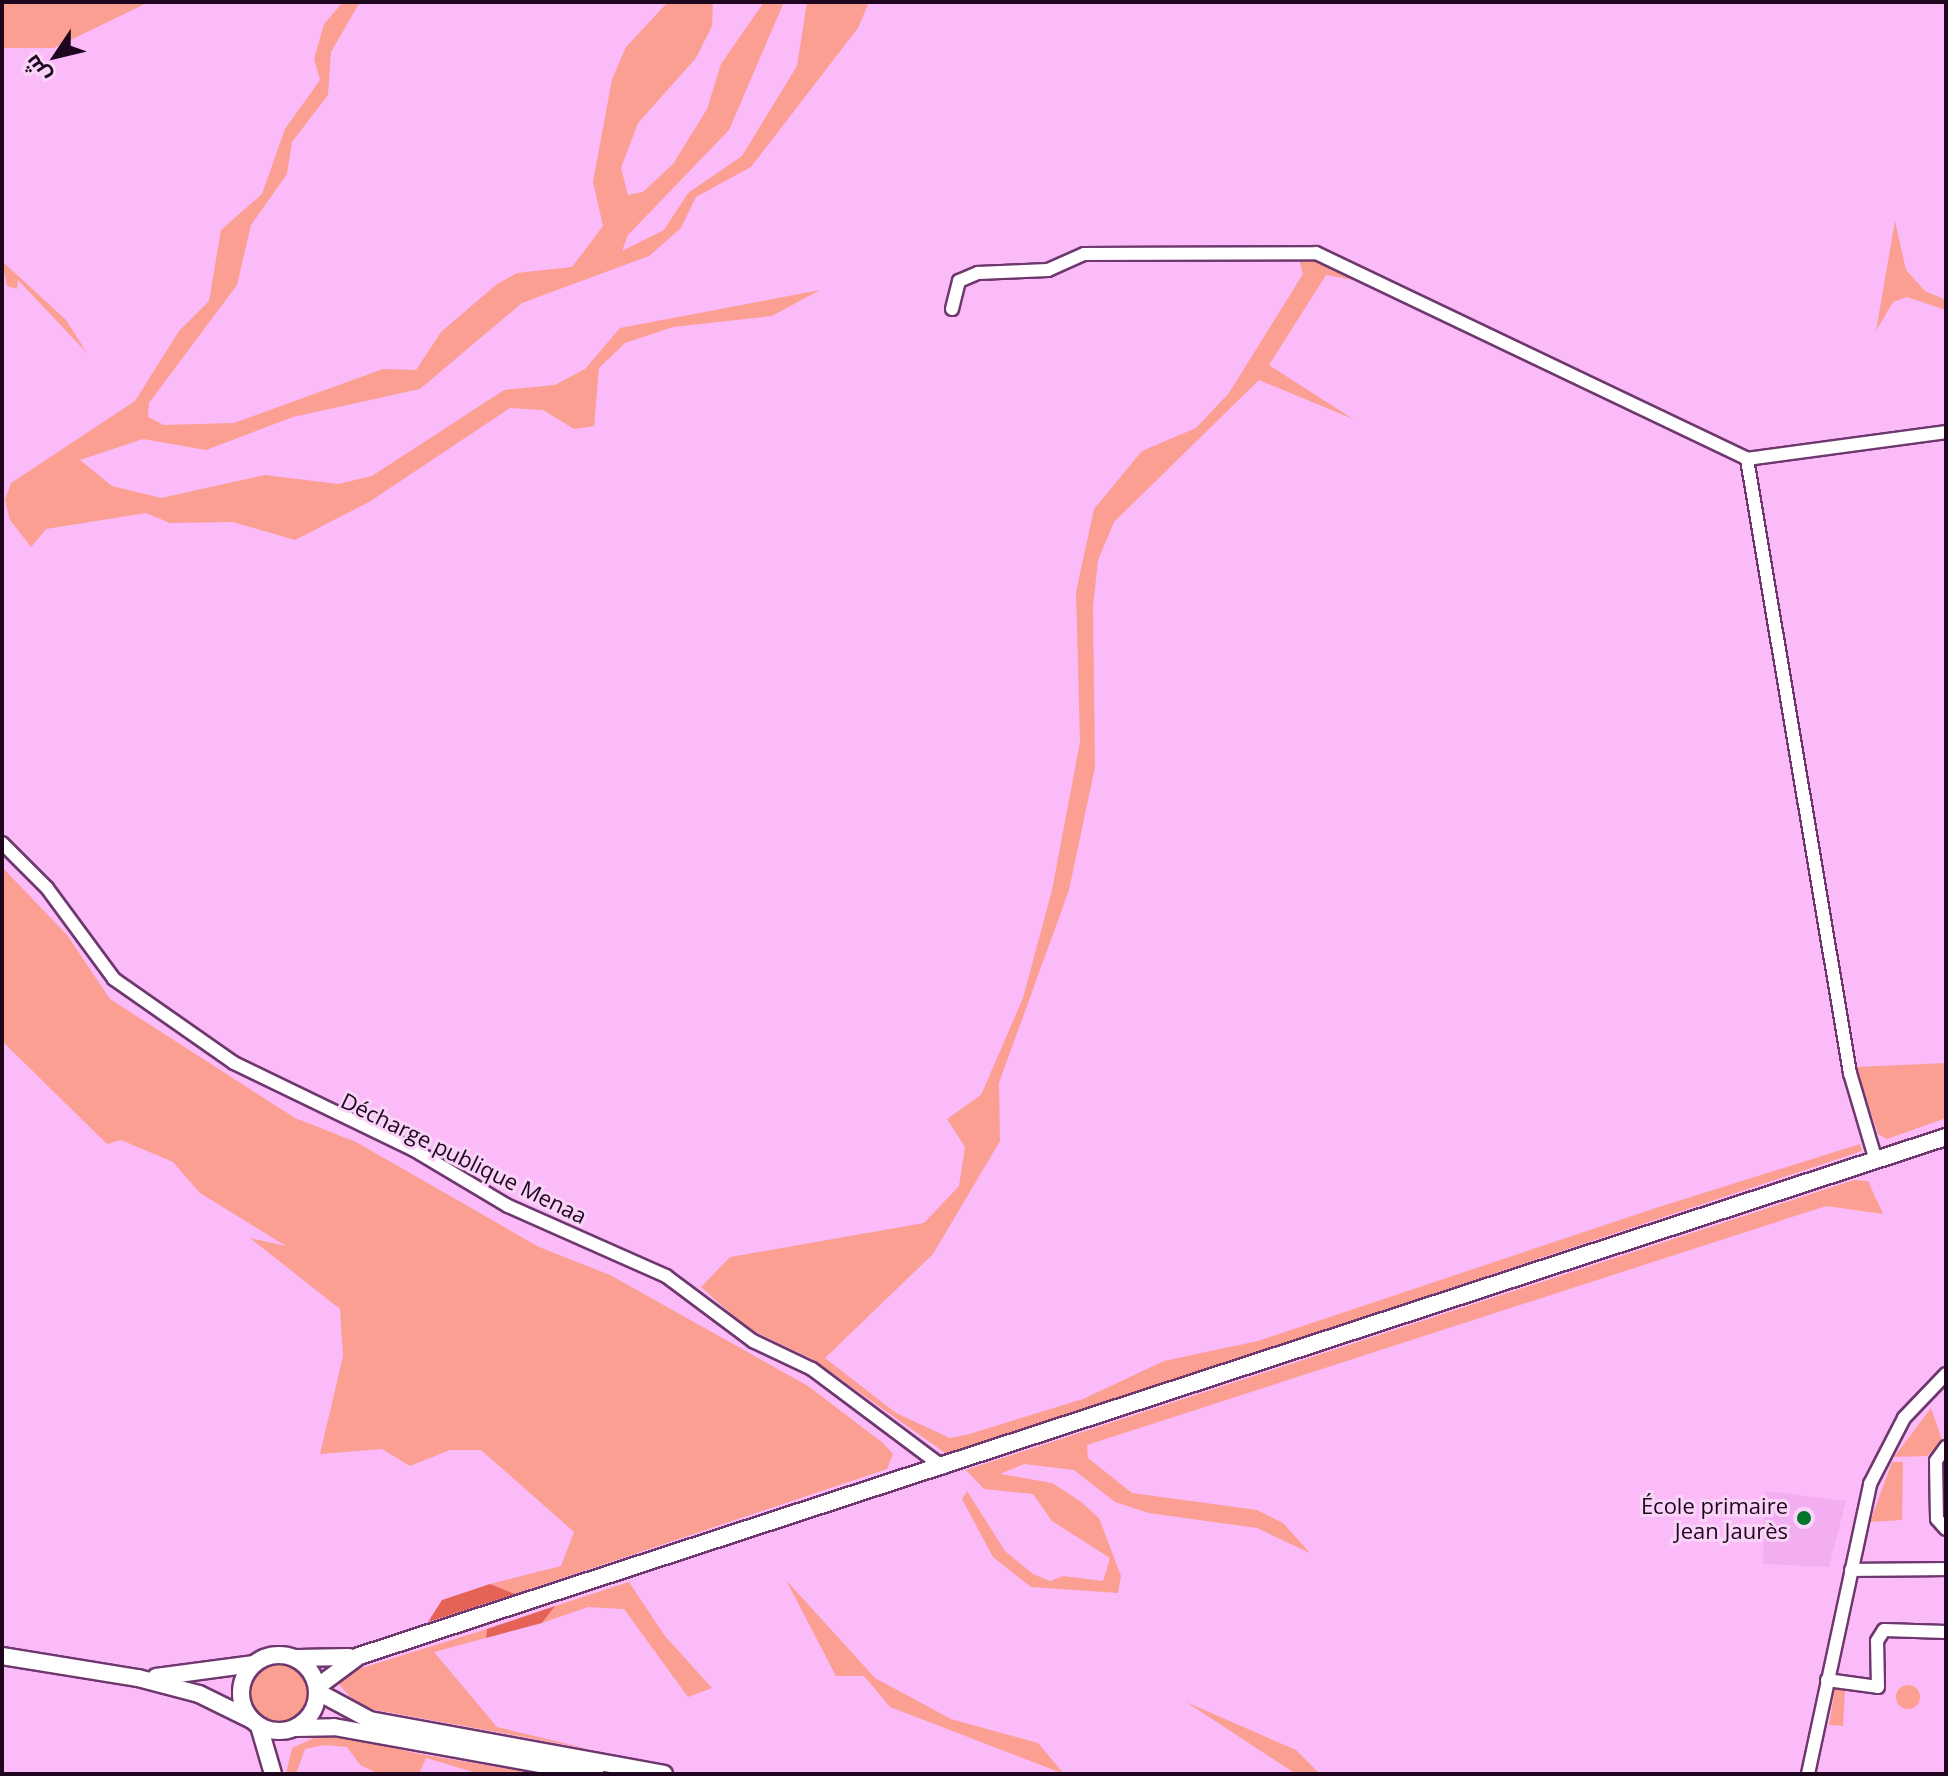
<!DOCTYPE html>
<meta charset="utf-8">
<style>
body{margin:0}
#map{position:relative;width:1948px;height:1776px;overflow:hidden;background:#fbbbf9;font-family:"Open Sans",Cairo,sans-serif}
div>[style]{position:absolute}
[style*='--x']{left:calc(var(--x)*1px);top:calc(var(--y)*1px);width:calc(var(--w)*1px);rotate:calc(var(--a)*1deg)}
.built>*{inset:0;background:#f3aef1}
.green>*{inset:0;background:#fb9f93}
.round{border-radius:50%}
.forest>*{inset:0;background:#e46256}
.roads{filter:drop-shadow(2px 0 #6e386e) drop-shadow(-2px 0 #6e386e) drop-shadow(0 2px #6e386e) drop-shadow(0 -2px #6e386e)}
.minor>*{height:12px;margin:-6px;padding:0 6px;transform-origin:6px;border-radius:6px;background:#fff}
.major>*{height:16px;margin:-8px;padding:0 8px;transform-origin:8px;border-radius:8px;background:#fff}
.major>.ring{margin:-8px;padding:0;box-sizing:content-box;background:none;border:16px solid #fff;border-radius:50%}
.dots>*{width:22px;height:22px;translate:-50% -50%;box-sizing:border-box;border:4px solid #fad3f8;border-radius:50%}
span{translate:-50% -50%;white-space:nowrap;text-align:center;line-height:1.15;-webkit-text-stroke:6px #fad3f8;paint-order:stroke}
.street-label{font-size:22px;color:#1e071e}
.poi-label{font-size:22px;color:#1e071e}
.right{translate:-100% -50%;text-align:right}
.frame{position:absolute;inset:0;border:4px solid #1e071e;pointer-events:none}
.north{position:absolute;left:16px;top:16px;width:80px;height:80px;-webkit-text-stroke:6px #fad3f8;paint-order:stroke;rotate:235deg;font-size:22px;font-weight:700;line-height:32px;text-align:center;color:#1e071e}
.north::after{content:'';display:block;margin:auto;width:28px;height:36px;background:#1e071e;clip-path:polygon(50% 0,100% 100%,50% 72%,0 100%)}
</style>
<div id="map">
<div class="built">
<i style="clip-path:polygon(1765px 1491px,1846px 1501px,1829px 1567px,1763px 1564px)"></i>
</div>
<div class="green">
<i style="clip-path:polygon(2px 2px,149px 2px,54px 48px,2px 48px)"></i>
<i style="clip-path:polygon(343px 2px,360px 2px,331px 52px,328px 95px,292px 142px,287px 174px,251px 225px,237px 285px,149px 403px,148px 417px,164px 425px,234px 423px,383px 369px,416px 370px,441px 332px,497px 284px,517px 273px,572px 267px,603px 226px,593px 182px,612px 79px,626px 47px,668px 2px,713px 2px,712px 26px,696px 58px,638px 123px,621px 168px,628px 195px,643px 192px,673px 164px,707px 109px,721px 64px,764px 2px,784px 2px,729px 130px,628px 235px,622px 251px,664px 230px,688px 193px,742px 156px,797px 66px,807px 2px,869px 2px,858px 28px,751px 167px,696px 197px,681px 228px,649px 256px,522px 303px,420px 389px,293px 417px,206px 450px,143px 439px,80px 460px,112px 486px,161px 498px,265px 475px,338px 484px,372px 476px,504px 390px,555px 385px,585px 369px,620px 328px,820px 290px,772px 316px,673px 327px,625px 343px,599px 368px,594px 426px,574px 429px,543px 410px,510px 408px,369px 502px,295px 540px,233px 522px,170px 523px,146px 513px,46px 529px,31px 547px,10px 520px,5px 500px,11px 483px,135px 401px,179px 331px,209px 301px,221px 230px,262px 194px,285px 129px,320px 80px,314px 59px,324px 24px)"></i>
<i style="clip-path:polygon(1895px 221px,1906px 270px,1925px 291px,1946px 300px,1946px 310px,1907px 297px,1893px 302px,1876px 331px)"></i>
<i style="clip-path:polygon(1299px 259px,1318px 260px,1375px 284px,1326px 275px,1269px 365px,1353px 419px,1259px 380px,1114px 522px,1098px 560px,1093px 607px,1095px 767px,1069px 890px,999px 1083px,1000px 1141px,933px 1254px,825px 1358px,896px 1413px,950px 1438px,966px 1435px,1083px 1399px,1164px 1361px,1258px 1341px,1659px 1207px,1860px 1144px,1862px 1151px,948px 1455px,812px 1359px,747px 1328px,701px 1287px,730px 1257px,924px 1223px,959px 1186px,965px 1147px,947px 1119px,981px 1095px,1023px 998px,1052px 890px,1080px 742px,1076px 592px,1094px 509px,1142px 451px,1196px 428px,1229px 393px,1303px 274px)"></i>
<i style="clip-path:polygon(2px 261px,66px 320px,87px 353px,18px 280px,17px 289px,7px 286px)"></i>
<i style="clip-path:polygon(2px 867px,67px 935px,110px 999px,295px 1118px,356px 1142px,539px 1247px,610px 1275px,808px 1386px,883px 1443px,893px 1454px,887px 1469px,515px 1594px,490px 1584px,561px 1566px,574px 1532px,481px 1450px,450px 1450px,410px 1466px,382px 1449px,320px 1454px,343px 1356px,340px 1309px,250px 1238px,286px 1246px,200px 1193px,173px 1162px,121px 1140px,107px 1144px,2px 1041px)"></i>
<i style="clip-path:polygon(1946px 1063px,1946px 1118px,1887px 1139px,1878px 1134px,1856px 1067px)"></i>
<i style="clip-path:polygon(1854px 1180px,1868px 1181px,1883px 1214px,1826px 1206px,1087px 1445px,1088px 1458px,1132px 1493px,1257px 1510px,1283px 1523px,1310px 1553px,1257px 1528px,1149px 1513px,1115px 1502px,1074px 1470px,1024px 1464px,1000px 1474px,1052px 1483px,1080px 1501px,1099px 1518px,1121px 1576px,1118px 1593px,1031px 1587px,993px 1557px,962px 1499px,967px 1491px,1005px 1551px,1033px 1574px,1050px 1581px,1063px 1576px,1103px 1581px,1110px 1558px,1052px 1521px,1033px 1494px,984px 1489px,966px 1470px)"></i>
<i style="clip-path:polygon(1931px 1408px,1942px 1440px,1927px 1456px,1894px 1457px)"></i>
<i style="clip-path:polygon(1892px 1462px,1903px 1462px,1902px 1520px,1870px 1522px)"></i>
<i style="clip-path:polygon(786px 1580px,875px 1678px,951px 1719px,1038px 1743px,1064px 1774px,890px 1707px,864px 1676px,836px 1676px)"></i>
<i style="clip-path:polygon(629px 1582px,665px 1636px,712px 1688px,688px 1697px,624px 1609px,588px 1607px,542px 1623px,555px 1606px)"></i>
<i style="clip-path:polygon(487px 1629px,486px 1638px,434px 1652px,497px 1727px,589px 1749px,376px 1710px,356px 1704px,338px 1683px,349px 1672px)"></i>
<i class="round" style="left:251px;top:1663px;width:58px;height:58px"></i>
<i class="round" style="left:1896px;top:1685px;width:24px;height:24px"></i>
<i style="clip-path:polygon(1835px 1689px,1845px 1690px,1843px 1726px,1829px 1725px)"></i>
<i style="clip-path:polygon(1186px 1702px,1296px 1750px,1320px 1774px,1296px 1774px)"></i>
<i style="clip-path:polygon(327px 1732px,419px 1754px,541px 1774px,480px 1774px,426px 1758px,419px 1774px,379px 1774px,360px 1765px,347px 1747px,324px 1745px,305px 1749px,296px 1774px,286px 1774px,292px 1748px)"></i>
</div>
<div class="forest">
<i style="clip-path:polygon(490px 1584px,515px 1594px,428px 1622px,442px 1600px)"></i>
<i style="clip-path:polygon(555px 1606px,542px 1623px,486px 1638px,487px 1629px)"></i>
</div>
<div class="roads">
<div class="minor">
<i style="--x:952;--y:309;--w:29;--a:-76"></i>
<i style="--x:959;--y:281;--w:21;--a:-23"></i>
<i style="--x:978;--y:273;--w:70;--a:-2.5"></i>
<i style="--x:1048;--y:270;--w:39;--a:-24"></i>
<i style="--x:1084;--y:254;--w:232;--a:-0.2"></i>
<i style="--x:1316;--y:253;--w:478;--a:25.5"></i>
<i style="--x:1747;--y:459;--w:623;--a:80.48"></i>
<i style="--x:1850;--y:1073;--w:92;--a:73.5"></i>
<i style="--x:1747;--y:459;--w:201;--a:-7.7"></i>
<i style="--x:2;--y:843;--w:64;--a:45"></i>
<i style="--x:47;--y:888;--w:113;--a:53.6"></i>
<i style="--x:114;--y:979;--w:146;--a:35"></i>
<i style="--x:234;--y:1063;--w:200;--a:25.8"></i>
<i style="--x:414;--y:1150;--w:109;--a:30.8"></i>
<i style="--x:508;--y:1206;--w:173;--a:23.9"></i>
<i style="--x:666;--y:1276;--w:109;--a:36.8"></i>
<i style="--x:753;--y:1341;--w:65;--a:25.4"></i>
<i style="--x:812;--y:1369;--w:164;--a:36.8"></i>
<i style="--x:1946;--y:1447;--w:17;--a:126"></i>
<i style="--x:1936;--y:1461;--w:58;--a:89"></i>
<i style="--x:1937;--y:1519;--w:13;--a:48"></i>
<i style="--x:1851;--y:1570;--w:95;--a:-0.6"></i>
<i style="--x:1827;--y:1680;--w:51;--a:7.8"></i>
<i style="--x:1878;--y:1687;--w:46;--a:-91.2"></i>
<i style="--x:1877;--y:1641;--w:13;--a:-58"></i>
<i style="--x:1884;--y:1630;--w:62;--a:1.8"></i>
<i style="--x:1808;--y:1774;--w:297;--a:-77.9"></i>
<i style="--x:1870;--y:1484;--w:74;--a:-62.7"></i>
<i style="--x:1904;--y:1418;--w:61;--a:-46.3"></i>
</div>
<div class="major">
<i class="ring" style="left:241px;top:1655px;width:60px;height:60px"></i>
<i style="--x:2;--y:1656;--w:138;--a:9.2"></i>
<i style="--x:138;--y:1678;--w:63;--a:14.7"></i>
<i style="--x:199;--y:1694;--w:59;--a:26.1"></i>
<i style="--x:297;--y:1658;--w:52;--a:-1.1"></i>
<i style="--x:156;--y:1677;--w:99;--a:-7.6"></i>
<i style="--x:317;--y:1687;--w:52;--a:-36.4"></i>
<i style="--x:359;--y:1656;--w:1670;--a:-18.11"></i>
<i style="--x:318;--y:1692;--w:59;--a:28.3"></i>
<i style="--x:370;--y:1720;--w:299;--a:10.4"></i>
<i style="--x:259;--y:1726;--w:50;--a:73.7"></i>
<i style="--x:295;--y:1728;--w:39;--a:-1"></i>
<i style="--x:334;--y:1727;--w:266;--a:10.2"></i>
</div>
</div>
<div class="dots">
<i style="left:1804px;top:1518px;background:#00752a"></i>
</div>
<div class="street-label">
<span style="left:464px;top:1158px;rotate:26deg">Décharge publique Menaa</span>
</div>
<div class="poi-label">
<span class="right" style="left:1788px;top:1518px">École primaire<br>Jean Jaurès</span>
</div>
<div class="frame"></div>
<div class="north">ش</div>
</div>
